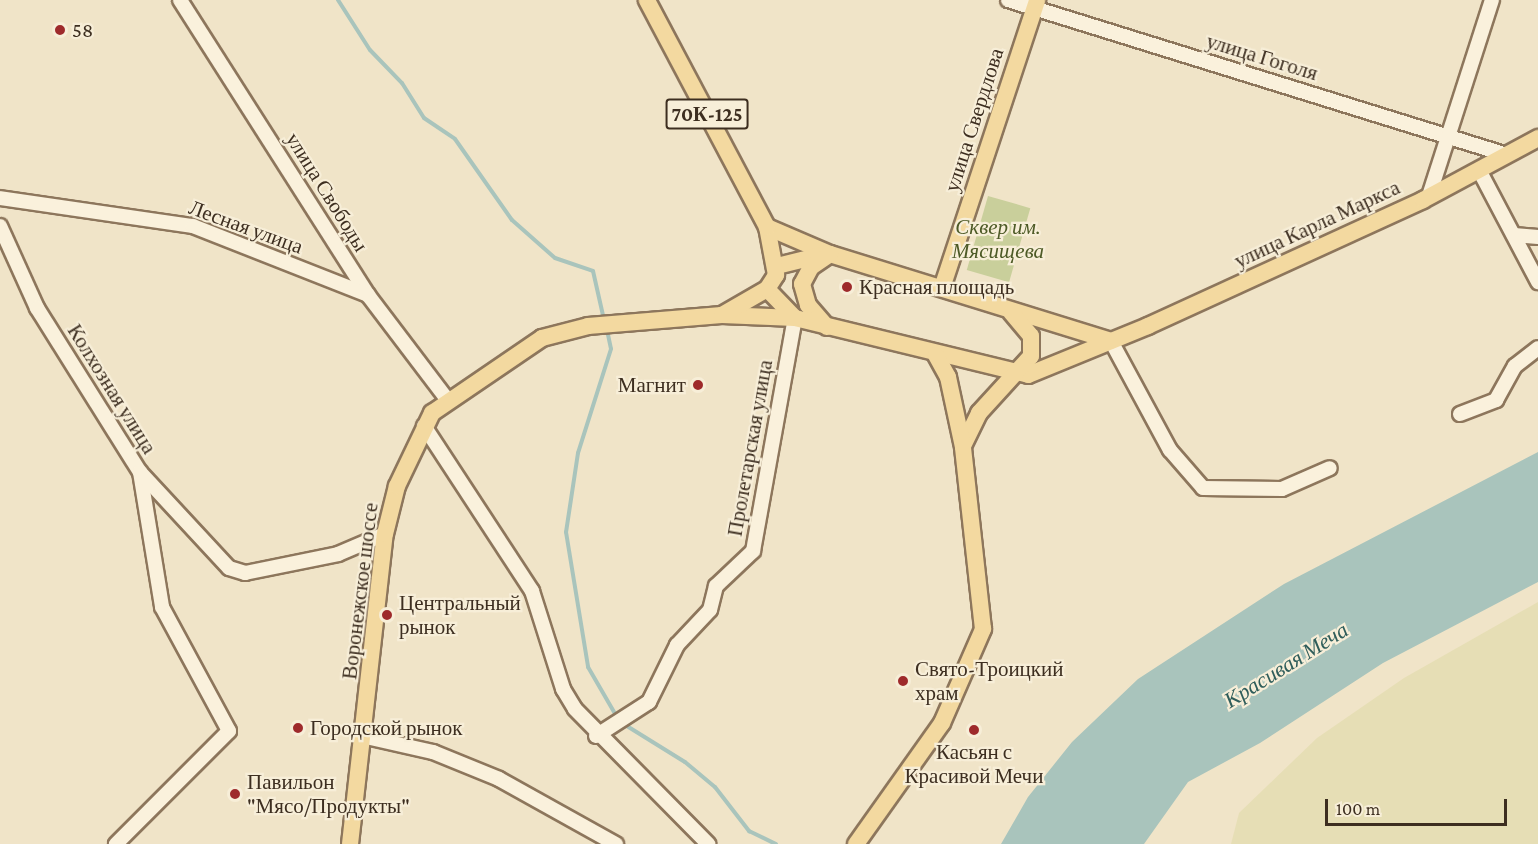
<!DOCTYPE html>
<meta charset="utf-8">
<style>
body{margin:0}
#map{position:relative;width:1538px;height:844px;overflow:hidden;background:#f0e4c8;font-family:"Crimson Pro",serif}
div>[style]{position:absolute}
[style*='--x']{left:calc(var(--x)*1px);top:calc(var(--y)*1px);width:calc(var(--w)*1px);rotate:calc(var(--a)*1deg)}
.farmland>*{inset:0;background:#e6deb5}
.green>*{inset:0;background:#c9cf9b;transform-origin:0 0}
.water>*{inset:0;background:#a9c4bc}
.stream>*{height:4px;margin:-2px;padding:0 2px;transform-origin:2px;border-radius:2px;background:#a9c4bc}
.roads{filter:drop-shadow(2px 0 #8d765c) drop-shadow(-2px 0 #8d765c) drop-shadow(0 2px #8d765c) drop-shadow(0 -2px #8d765c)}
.minor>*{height:14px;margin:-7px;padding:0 7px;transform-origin:7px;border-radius:7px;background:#faf1dc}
.major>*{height:16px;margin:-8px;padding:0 8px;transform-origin:8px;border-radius:8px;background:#f3d9a0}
.dots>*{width:16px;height:16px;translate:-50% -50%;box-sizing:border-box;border:3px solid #f7eed8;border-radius:50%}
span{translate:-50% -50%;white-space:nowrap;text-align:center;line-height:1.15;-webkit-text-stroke:4.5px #f7eed8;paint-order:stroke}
.shield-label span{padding:2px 4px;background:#f7eed8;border:2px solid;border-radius:4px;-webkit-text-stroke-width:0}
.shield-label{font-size:20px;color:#3d2e20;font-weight:700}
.poi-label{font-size:21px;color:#3d2e20}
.left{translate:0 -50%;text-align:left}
.right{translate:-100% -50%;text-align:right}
.street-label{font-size:21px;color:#3d2e20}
.park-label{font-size:21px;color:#4d5a26;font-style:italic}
.water-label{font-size:22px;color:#2f5d5a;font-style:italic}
.scale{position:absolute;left:1325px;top:799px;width:182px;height:27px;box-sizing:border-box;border:3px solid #3d2e20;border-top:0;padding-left:8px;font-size:18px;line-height:21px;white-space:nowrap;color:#3d2e20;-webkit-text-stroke:4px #f7eed8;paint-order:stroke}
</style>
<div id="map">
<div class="farmland">
<i style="clip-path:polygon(1538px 602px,1538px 844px,1231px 844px,1239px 813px,1317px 738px,1404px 678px)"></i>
</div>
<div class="green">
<i style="left:988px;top:196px;width:44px;height:77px;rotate:16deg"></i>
</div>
<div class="water">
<i style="clip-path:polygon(1538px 452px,1538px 582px,1383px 663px,1260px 743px,1188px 782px,1144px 844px,1001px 844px,1028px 797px,1072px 742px,1138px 679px,1284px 584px)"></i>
</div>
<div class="stream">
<i style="--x:338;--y:0;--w:59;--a:57.4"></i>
<i style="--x:370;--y:50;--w:46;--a:45.9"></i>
<i style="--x:402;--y:83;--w:41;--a:57.8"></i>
<i style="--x:424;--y:118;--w:37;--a:34"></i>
<i style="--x:455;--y:139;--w:99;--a:54.9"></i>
<i style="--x:512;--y:220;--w:57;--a:41.5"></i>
<i style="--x:555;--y:258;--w:40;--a:18.9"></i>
<i style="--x:593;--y:271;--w:50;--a:77.3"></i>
<i style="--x:607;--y:330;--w:19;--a:78"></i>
<i style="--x:611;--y:349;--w:109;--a:107.6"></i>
<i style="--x:578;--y:453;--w:80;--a:98.6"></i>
<i style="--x:566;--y:532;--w:137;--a:80.7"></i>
<i style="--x:588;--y:667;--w:58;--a:59.9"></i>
<i style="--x:622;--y:723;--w:74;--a:31.8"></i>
<i style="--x:685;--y:762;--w:39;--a:40"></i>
<i style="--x:715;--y:787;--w:56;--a:52.3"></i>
<i style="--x:749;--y:831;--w:30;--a:26"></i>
</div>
<div class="roads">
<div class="minor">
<i style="--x:180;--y:0;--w:350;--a:57.5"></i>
<i style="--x:368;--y:295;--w:131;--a:52.8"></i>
<i style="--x:1008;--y:0;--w:519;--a:17.25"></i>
<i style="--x:1479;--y:170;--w:127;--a:62.2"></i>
<i style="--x:1429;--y:196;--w:206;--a:-72.2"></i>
<i style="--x:0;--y:198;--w:195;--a:8.3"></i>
<i style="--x:193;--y:226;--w:188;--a:21.5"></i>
<i style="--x:0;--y:226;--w:90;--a:65.7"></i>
<i style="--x:37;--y:308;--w:194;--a:57.9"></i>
<i style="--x:140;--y:472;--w:137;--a:80.7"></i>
<i style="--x:162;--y:607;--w:141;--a:61.6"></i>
<i style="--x:229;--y:731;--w:160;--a:135"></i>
<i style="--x:1514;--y:235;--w:24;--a:5"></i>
<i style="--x:1111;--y:341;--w:124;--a:61.6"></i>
<i style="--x:1170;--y:450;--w:50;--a:49"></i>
<i style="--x:1203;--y:488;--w:79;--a:0.7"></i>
<i style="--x:1282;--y:489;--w:52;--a:-23.6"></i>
<i style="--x:1460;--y:414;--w:39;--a:-21"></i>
<i style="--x:1496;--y:400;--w:39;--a:-61"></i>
<i style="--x:1515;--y:366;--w:29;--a:-38"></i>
<i style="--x:424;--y:426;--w:197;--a:56.8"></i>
<i style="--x:532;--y:591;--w:103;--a:72.4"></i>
<i style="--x:563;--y:689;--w:23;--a:59"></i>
<i style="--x:575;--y:709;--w:190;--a:45.4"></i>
<i style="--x:140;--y:472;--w:131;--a:47.2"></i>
<i style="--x:229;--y:568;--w:17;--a:17"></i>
<i style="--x:245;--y:573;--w:95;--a:-11.5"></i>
<i style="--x:338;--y:554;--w:51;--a:-23.1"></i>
<i style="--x:596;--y:736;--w:63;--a:-32.7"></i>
<i style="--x:649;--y:702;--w:64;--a:-63.8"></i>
<i style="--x:677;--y:645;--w:48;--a:-46.7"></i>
<i style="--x:710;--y:610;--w:25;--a:-76"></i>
<i style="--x:716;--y:586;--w:51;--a:-43.4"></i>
<i style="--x:753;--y:551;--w:237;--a:-79.8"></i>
<i style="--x:366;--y:737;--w:69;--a:12.6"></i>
<i style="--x:433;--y:752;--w:71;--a:22.2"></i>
<i style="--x:499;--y:779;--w:134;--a:29.1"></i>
</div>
<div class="major">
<i style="--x:767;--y:227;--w:69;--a:23.2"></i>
<i style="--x:830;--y:254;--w:294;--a:17.2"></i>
<i style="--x:777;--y:266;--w:50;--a:-13.8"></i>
<i style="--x:942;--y:288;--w:303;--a:-71.7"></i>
<i style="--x:767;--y:289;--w:40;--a:46"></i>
<i style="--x:795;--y:318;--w:240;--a:13.7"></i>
<i style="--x:1028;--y:375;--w:130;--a:-22.2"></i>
<i style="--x:1148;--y:326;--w:302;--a:-24.6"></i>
<i style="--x:1423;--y:200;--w:131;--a:-28.3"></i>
<i style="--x:722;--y:315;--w:73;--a:2.4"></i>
<i style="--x:827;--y:327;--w:29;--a:-131"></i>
<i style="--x:808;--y:305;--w:22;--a:-106"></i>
<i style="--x:802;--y:284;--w:19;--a:-62"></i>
<i style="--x:811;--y:267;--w:23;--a:-34"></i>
<i style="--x:963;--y:446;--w:37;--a:-64"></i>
<i style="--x:979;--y:413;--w:77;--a:-47.6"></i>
<i style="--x:1031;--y:356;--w:20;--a:-90"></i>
<i style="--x:1031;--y:336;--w:31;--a:-130"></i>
<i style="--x:350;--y:844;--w:312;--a:-83.6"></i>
<i style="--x:385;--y:534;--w:49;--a:-76"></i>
<i style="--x:397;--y:486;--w:81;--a:-64.4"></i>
<i style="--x:432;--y:413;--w:133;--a:-34.3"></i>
<i style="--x:542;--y:338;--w:48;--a:-14.6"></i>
<i style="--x:588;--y:326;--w:134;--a:-4.7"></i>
<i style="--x:722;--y:315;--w:52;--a:-30"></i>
<i style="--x:767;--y:289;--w:17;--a:-57"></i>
<i style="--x:776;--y:275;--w:49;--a:-100.6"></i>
<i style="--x:767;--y:227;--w:257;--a:-117.9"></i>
<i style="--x:856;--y:844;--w:148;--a:-54.6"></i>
<i style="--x:942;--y:723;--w:103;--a:-66.4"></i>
<i style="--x:983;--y:629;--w:183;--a:-96.3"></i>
<i style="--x:963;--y:447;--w:72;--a:-102.1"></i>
<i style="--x:948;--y:377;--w:25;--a:-119"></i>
</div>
</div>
<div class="dots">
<i style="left:60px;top:30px;background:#9e2a2b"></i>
<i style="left:847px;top:287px;background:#9e2a2b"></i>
<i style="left:698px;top:385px;background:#9e2a2b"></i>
<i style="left:387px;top:615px;background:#9e2a2b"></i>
<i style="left:903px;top:681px;background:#9e2a2b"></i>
<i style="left:298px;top:728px;background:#9e2a2b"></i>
<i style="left:974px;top:730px;background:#9e2a2b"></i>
<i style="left:235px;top:794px;background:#9e2a2b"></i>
</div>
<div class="shield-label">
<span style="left:707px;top:114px">70К-125</span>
</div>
<div class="poi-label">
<span class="left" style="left:72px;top:30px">58</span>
<span class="left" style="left:859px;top:287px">Красная площадь</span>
<span class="right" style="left:686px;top:385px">Магнит</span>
<span class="left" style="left:399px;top:615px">Центральный<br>рынок</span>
<span class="left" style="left:915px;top:681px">Свято-Троицкий<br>храм</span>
<span class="left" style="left:310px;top:728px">Городской рынок</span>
<span style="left:974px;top:764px">Касьян с<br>Красивой Мечи</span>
<span class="left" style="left:247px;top:794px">Павильон<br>"Мясо/Продукты"</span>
</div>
<div class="street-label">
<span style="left:1262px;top:57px;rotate:17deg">улица Гоголя</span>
<span style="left:974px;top:120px;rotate:-72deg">улица Свердлова</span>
<span style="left:327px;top:192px;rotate:58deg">улица Свободы</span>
<span style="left:1317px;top:224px;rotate:-25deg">улица Карла Маркса</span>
<span style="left:246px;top:227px;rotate:20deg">Лесная улица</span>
<span style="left:112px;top:389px;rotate:58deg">Колхозная улица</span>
<span style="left:750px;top:448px;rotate:-80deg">Пролетарская улица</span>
<span style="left:360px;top:591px;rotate:-83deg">Воронежское шоссе</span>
</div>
<div class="park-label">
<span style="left:998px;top:239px">Сквер им.<br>Мясищева</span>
</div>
<div class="water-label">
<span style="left:1286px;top:665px;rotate:-32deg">Красивая Меча</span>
</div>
<div class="scale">100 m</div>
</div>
